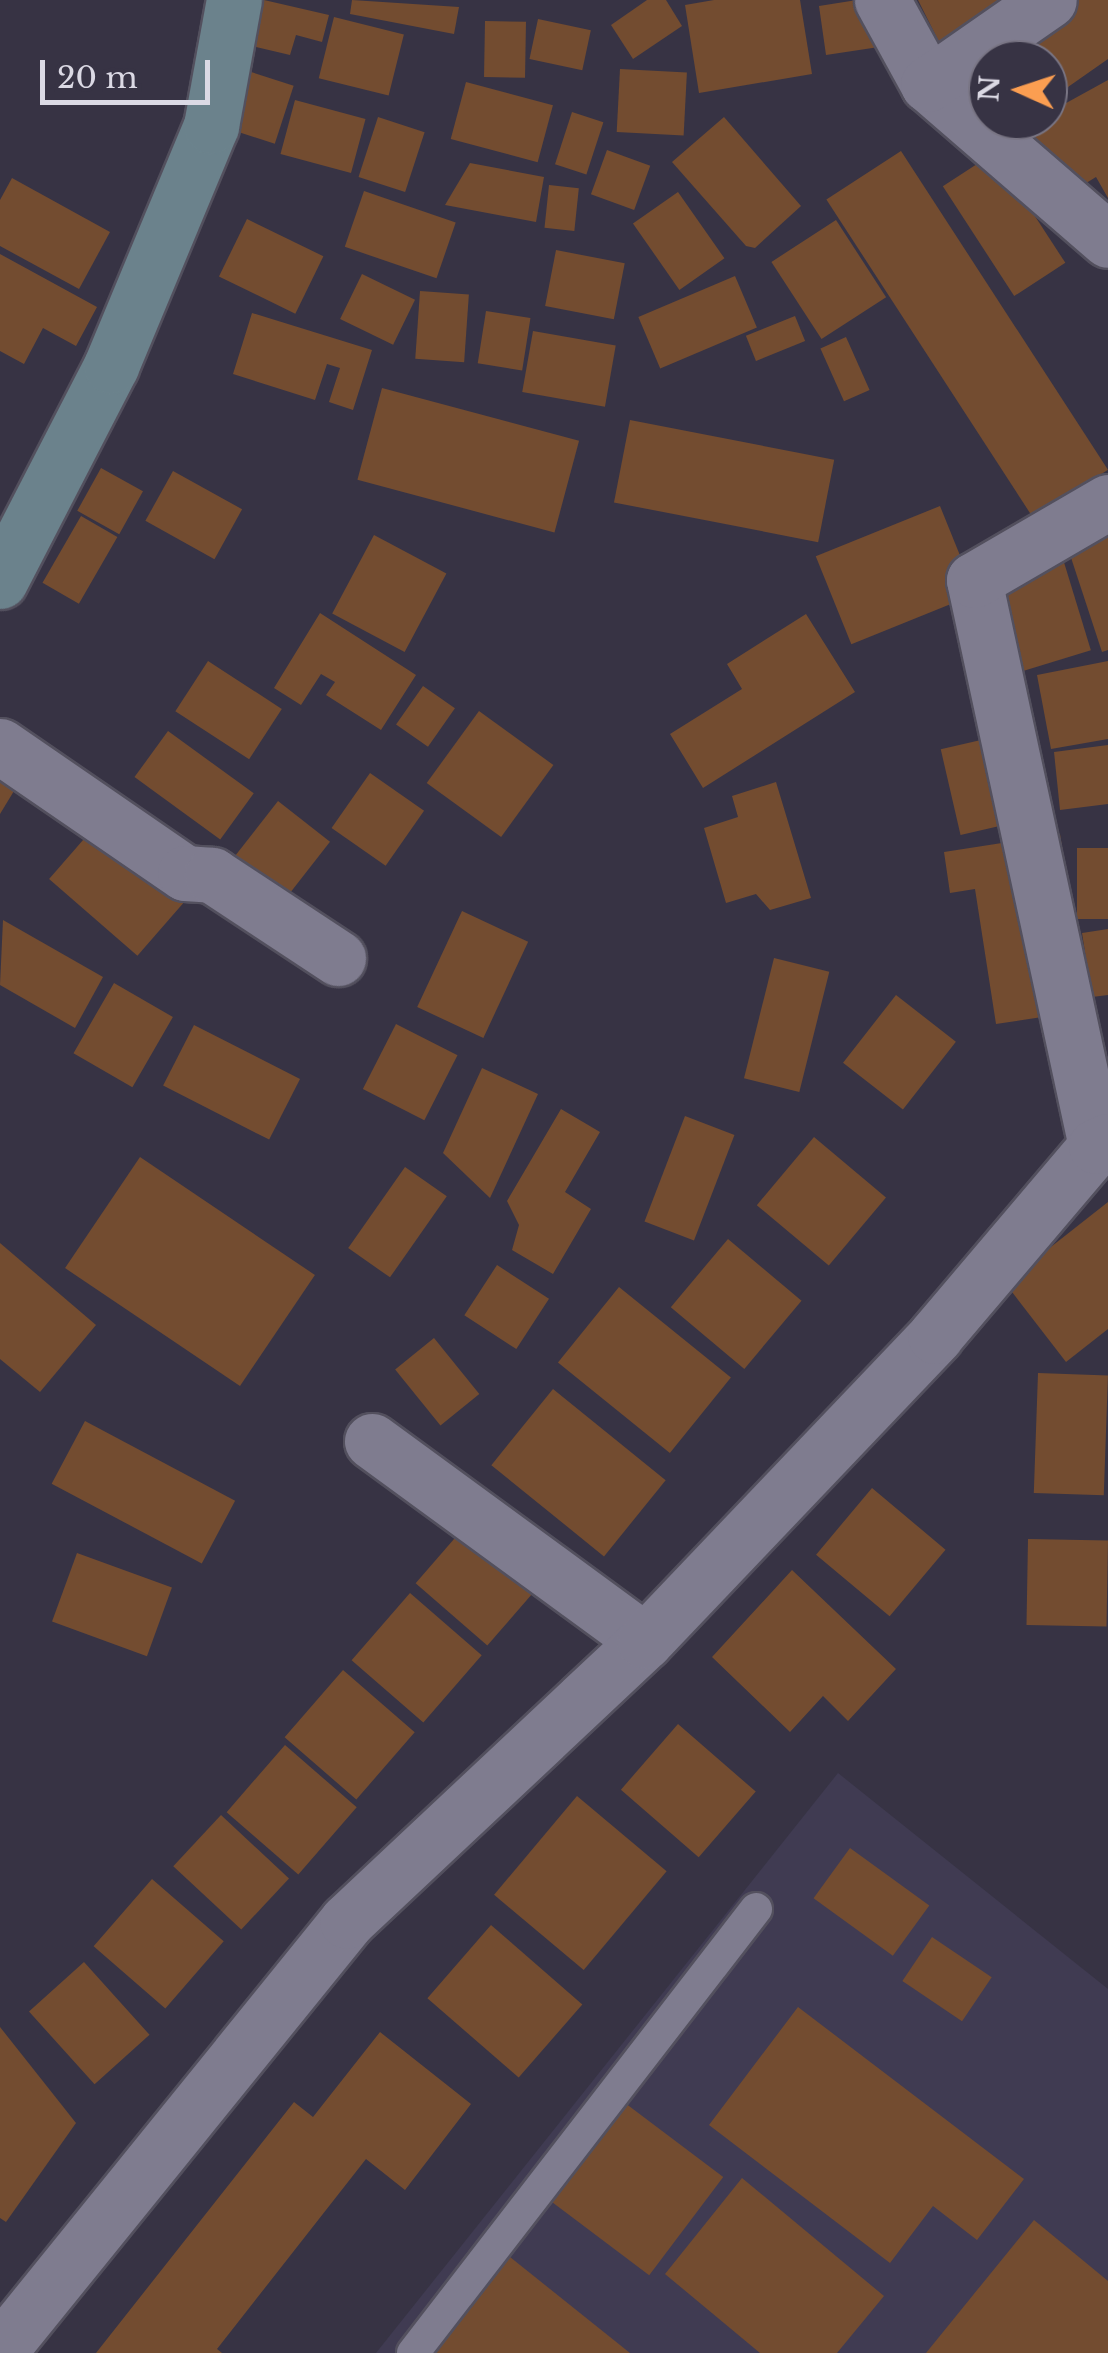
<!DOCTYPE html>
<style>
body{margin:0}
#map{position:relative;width:1108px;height:2353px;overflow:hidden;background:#373344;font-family:"Libre Baskerville",serif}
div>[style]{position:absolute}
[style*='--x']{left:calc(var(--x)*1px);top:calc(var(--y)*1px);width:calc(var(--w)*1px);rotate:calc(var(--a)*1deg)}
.built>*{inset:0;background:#403b52}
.building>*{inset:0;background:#734c30;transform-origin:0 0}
.roads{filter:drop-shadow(2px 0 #53505e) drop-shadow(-2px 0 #53505e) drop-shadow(0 2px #53505e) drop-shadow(0 -2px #53505e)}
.lane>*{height:32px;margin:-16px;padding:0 16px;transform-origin:16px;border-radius:16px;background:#7f7c8f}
.street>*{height:55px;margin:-27.5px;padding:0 27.5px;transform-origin:27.5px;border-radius:27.5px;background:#7f7c8f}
.secondary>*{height:55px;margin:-27.5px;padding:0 27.5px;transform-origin:27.5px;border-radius:27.5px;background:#6b828c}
span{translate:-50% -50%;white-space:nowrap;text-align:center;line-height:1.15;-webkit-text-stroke:8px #373344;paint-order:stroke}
.north{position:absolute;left:968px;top:40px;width:100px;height:100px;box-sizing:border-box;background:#373344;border:2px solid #797584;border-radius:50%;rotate:273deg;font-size:28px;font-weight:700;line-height:40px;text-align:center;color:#dbd9e4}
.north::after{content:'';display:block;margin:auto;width:35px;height:45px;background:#fb9e51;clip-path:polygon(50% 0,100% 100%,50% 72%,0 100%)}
.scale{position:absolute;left:40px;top:60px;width:170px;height:45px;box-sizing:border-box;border:5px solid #dbd9e4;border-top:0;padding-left:12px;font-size:30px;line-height:35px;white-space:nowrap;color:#dbd9e4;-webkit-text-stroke:8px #373344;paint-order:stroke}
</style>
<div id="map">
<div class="built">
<i style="clip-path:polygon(838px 1773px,1108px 1989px,1108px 2353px,376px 2353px)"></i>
</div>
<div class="building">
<i style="clip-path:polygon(264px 0,329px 15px,322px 42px,296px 35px,290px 55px,252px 46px)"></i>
<i style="clip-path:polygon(352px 0,459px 7px,454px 34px,350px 14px)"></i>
<i style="clip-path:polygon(647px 0,666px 0,682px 26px,633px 59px,611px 25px)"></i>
<i style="clip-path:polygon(714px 0,800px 0,812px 74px,699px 93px,685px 5px)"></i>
<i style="clip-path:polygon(857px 0,879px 47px,826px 55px,819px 6px)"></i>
<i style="clip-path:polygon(918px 0,1033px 0,941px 46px)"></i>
<i style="clip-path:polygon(1066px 0,1108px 0,1108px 59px,1048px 101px,1048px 60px,988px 60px)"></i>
<i style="left:334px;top:17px;width:72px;height:63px;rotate:14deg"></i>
<i style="left:538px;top:19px;width:54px;height:41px;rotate:12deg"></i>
<i style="left:485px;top:21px;width:41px;height:56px;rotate:1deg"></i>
<i style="left:620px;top:69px;width:67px;height:63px;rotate:3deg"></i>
<i style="left:248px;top:71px;width:48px;height:61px;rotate:18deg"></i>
<i style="clip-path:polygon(1108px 80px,1108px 198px,1096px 177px,1065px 196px,1026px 125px,1048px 120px,1048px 113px)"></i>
<i style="left:466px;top:82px;width:90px;height:59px;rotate:15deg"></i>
<i style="left:295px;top:100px;width:73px;height:56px;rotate:15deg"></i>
<i style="left:572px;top:112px;width:33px;height:55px;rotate:18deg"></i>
<i style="left:378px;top:117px;width:49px;height:63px;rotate:18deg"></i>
<i style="clip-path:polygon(724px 117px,801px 206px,755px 248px,746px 246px,672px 162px)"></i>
<i style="left:607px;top:150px;width:46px;height:47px;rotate:20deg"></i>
<i style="left:901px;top:151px;width:380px;height:89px;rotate:57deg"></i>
<i style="left:994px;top:153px;width:131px;height:61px;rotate:57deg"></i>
<i style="clip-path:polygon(470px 163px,544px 177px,536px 222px,445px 205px)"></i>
<i style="clip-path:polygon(12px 178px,110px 232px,79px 289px,0 246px,0 200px)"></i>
<i style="left:549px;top:185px;width:30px;height:43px;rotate:6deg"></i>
<i style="left:364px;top:191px;width:97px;height:59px;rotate:19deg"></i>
<i style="left:678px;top:192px;width:81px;height:55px;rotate:55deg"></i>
<i style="left:247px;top:219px;width:85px;height:64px;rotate:26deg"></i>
<i style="left:836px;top:220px;width:92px;height:77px;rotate:57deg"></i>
<i style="left:556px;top:250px;width:70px;height:57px;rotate:11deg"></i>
<i style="clip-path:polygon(0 254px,97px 307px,76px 346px,43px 328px,24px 364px,0 351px)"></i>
<i style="left:362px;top:274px;width:59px;height:50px;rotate:26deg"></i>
<i style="left:735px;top:276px;width:56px;height:105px;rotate:67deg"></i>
<i style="left:420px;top:291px;width:49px;height:68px;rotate:4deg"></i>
<i style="left:486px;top:311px;width:45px;height:53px;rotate:9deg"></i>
<i style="clip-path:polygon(252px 313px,372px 350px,353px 410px,329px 402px,340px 368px,327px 364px,315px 400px,233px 374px)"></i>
<i style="left:795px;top:316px;width:27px;height:53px;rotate:68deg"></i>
<i style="left:533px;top:331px;width:84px;height:62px;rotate:10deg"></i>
<i style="left:846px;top:337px;width:58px;height:28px;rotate:66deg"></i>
<i style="left:382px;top:388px;width:204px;height:95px;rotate:15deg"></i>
<i style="left:630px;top:420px;width:208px;height:84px;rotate:11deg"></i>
<i style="left:101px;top:468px;width:48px;height:49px;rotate:29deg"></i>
<i style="left:173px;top:471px;width:79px;height:57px;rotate:29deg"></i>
<i style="clip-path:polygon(1108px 501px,1108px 650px,1102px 652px,1058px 518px)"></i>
<i style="left:940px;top:506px;width:95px;height:134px;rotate:68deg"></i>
<i style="left:81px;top:516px;width:42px;height:77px;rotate:30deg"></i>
<i style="left:1052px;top:523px;width:133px;height:70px;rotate:73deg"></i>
<i style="left:374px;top:535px;width:82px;height:89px;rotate:28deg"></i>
<i style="clip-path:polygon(320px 613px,416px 675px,381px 730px,326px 695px,335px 682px,321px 674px,301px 705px,274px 688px)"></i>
<i style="clip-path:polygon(806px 614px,855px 692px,703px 788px,670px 734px,742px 689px,727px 664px)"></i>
<i style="left:208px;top:661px;width:88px;height:60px;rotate:33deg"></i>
<i style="clip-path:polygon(1108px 661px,1108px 739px,1051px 749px,1037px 675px)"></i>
<i style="left:423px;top:686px;width:39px;height:47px;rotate:35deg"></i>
<i style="left:479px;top:711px;width:92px;height:89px;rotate:36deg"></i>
<i style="left:168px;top:731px;width:106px;height:57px;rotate:36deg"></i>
<i style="left:1007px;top:734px;width:88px;height:68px;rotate:77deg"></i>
<i style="clip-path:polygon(1108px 745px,1108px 804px,1060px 810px,1054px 752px)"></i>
<i style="left:370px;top:773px;width:66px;height:67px;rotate:35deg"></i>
<i style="clip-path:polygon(0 776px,17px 786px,0 814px)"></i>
<i style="clip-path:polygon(776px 782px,811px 898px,770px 910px,756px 894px,726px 903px,704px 828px,738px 817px,732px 796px)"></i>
<i style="left:278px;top:801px;width:66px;height:73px;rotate:38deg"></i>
<i style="left:97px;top:824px;width:117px;height:73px;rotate:41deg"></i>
<i style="clip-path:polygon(1060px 834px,1088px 1010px,996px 1024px,975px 889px,950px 893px,944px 852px)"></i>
<i style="left:1108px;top:848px;width:71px;height:31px;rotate:90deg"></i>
<i style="left:462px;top:911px;width:73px;height:106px;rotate:25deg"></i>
<i style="clip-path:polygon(3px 920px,103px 977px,75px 1028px,0 985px)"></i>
<i style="clip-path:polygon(1108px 929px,1108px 995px,1092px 997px,1082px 933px)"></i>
<i style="left:774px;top:958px;width:57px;height:124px;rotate:14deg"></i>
<i style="left:114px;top:983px;width:68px;height:81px;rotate:30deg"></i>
<i style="left:896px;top:995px;width:76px;height:86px;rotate:38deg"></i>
<i style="left:396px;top:1024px;width:69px;height:73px;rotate:27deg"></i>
<i style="left:194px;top:1025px;width:119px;height:68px;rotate:27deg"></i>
<i style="clip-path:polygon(482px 1068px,538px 1094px,490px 1198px,443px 1153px)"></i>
<i style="clip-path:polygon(561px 1109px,600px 1132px,565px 1192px,591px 1209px,553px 1274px,512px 1250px,519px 1225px,507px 1201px)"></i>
<i style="left:685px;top:1116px;width:53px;height:113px;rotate:21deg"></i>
<i style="left:814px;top:1137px;width:94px;height:89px;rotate:40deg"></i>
<i style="left:140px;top:1157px;width:211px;height:134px;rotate:34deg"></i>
<i style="left:405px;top:1167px;width:51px;height:99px;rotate:35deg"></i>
<i style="clip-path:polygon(1108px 1202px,1108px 1329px,1066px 1362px,1005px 1283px)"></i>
<i style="left:728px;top:1239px;width:96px;height:89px;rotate:40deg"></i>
<i style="clip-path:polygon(0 1243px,96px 1325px,40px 1392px,0 1359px)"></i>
<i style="left:497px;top:1265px;width:62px;height:60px;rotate:33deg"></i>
<i style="left:619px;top:1287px;width:144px;height:97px;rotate:39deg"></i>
<i style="left:434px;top:1338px;width:72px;height:50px;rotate:51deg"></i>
<i style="left:1038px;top:1373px;width:70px;height:120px;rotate:2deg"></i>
<i style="left:553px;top:1389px;width:145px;height:98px;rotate:39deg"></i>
<i style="left:85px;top:1421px;width:170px;height:71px;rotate:28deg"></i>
<i style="left:872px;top:1488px;width:96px;height:87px;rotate:40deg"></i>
<i style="left:474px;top:1516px;width:95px;height:89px;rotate:41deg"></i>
<i style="left:1028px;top:1539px;width:80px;height:86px;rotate:1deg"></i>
<i style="left:77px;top:1553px;width:101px;height:73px;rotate:20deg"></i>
<i style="clip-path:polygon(792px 1570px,896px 1669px,848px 1721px,823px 1696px,790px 1732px,712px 1657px)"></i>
<i style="left:410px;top:1593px;width:95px;height:89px;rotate:41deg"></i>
<i style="left:343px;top:1670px;width:95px;height:89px;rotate:41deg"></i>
<i style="left:678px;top:1724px;width:103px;height:87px;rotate:41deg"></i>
<i style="left:285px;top:1745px;width:95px;height:89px;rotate:41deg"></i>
<i style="left:577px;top:1796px;width:117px;height:129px;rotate:40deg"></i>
<i style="left:221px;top:1815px;width:93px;height:70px;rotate:43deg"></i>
<i style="left:850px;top:1848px;width:98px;height:62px;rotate:36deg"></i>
<i style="left:152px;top:1879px;width:95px;height:89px;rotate:41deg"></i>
<i style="left:491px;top:1925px;width:121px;height:97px;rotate:41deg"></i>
<i style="left:932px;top:1937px;width:72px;height:53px;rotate:34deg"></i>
<i style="left:84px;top:1962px;width:98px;height:74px;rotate:48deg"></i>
<i style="clip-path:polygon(798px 2007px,1024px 2179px,977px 2240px,933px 2206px,890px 2263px,709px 2125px)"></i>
<i style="clip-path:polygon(0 2027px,76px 2123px,6px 2222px,0 2218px)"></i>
<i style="clip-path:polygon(380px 2032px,471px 2104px,405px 2190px,366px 2159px,217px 2349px,222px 2353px,96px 2353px,294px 2102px,313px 2117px)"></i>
<i style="left:625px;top:2103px;width:123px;height:123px;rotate:37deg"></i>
<i style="clip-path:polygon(742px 2178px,884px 2296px,837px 2353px,760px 2353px,665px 2274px)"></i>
<i style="clip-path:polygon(1034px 2220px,1108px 2281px,1108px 2353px,926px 2353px)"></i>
<i style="clip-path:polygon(510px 2257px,630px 2353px,434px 2353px)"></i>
</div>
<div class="roads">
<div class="lane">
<i style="--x:413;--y:2353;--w:561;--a:-52.31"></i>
</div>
<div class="street">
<i style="--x:882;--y:0;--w:96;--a:61.3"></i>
<i style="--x:928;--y:84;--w:238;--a:40.9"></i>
<i style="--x:928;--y:84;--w:147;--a:-34.8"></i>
<i style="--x:0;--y:746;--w:224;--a:34.5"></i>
<i style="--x:185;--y:873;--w:27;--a:4"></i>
<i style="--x:212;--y:875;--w:151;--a:33.4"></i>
<i style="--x:1096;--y:1146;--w:579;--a:-102.16"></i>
<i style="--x:974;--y:580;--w:155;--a:-30.2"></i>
<i style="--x:372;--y:1441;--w:338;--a:36.2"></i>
<i style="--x:0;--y:2350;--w:552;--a:-51.03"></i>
<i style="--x:347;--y:1921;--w:409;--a:-43.2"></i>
<i style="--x:645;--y:1641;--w:421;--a:-46.4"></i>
<i style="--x:935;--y:1336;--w:249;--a:-49.7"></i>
<i style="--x:1096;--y:1146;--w:13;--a:-23"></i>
</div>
<div class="secondary">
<i style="--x:0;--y:581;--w:242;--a:-62.7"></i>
<i style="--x:111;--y:366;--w:260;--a:-67.4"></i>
<i style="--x:211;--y:126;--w:128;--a:-79.7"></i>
</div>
</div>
<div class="north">N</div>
<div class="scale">20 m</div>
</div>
